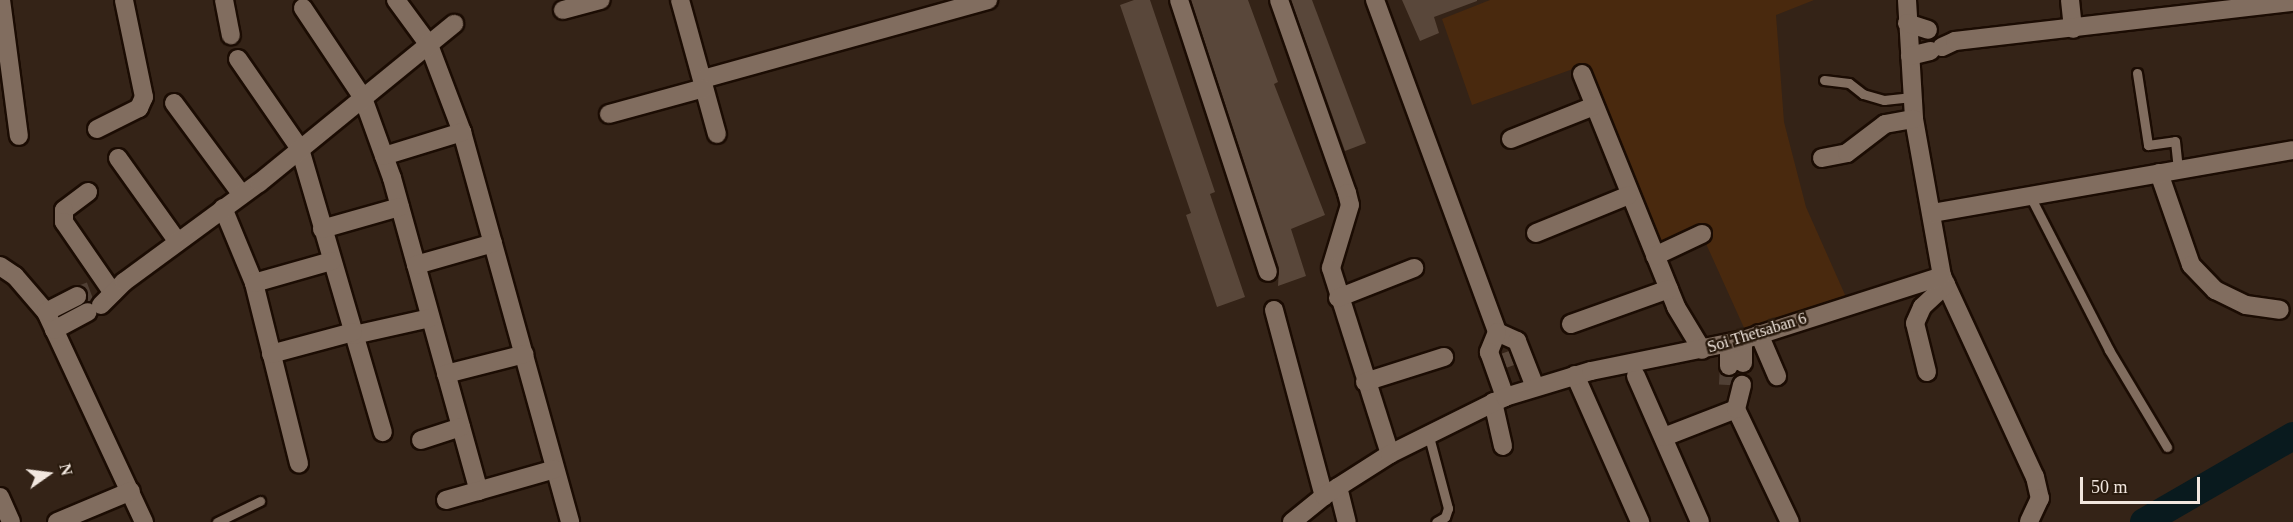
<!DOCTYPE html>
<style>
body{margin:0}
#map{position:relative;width:2293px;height:522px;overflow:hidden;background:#342317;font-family:Georgia,serif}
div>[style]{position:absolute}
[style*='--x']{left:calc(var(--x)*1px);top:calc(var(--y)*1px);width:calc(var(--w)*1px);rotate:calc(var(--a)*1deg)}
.green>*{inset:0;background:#49290e}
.river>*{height:28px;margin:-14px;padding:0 14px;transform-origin:14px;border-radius:14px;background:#091a1e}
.building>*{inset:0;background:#59473a;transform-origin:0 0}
.minor-tunnel>*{height:18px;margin-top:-9px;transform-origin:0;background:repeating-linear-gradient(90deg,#504035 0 18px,transparent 0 27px)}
.roads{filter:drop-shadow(2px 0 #1b0c03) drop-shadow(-2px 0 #1b0c03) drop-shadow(0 2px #1b0c03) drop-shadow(0 -2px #1b0c03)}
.service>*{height:9px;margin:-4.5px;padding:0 4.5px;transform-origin:4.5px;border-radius:4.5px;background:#816d5f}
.minor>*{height:18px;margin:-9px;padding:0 9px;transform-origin:9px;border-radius:9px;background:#816d5f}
span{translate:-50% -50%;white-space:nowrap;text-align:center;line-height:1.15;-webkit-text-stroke:5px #291a0d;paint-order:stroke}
.street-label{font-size:16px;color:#f2e7df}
.north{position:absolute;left:18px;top:444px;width:60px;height:60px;-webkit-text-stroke:4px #291a0d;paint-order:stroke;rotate:76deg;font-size:16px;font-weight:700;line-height:24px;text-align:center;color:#f2e7df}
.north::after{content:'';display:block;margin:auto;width:21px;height:27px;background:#f2e7df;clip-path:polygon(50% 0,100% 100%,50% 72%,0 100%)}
.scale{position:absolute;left:2080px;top:477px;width:120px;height:27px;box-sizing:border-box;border:3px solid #f2e7df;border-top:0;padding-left:8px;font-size:18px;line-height:21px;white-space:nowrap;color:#f2e7df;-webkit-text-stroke:4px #291a0d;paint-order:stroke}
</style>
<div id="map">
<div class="green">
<i style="clip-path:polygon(1490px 0,1814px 0,1776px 15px,1784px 122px,1806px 207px,1846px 297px,1745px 330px,1698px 226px,1661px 245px,1587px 64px,1472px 105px,1442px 19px)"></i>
</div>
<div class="river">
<i style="--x:2144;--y:522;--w:172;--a:-30"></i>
</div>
<div class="building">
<i style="clip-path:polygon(1134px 0,1150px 0,1215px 192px,1210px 194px,1245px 297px,1217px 307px,1186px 215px,1191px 213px,1120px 5px)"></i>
<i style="clip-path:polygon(1191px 0,1248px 0,1278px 82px,1274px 84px,1325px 215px,1291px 229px,1306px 276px,1278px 286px,1279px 268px)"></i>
<i style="clip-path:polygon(1291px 0,1312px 0,1366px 143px,1345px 151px)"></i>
<i style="clip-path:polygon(1402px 0,1477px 0,1477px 1px,1434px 17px,1439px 33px,1420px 41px)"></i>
<i style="left:1509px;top:351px;width:15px;height:8px;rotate:70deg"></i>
</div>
<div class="minor-tunnel">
<i style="--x:77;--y:296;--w:14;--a:-21"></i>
<i style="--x:1728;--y:385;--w:19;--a:-87"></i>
</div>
<div class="roads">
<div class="service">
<i style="--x:2137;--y:73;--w:73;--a:81.3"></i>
<i style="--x:2148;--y:145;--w:27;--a:-8"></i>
<i style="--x:2175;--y:141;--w:29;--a:84"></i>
<i style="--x:1824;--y:80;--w:25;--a:7"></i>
<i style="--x:1849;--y:83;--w:18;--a:38"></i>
<i style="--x:1863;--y:94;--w:22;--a:16"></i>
<i style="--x:1884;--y:100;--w:28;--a:-6"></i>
<i style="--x:2030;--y:196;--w:173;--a:62.8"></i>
<i style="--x:2109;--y:350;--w:113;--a:59.1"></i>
<i style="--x:1428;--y:433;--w:78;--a:75.1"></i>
<i style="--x:1448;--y:508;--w:9;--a:108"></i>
<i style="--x:1445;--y:517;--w:10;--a:151"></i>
<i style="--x:217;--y:522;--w:48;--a:-26"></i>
</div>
<div class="minor">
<i style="--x:1;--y:0;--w:137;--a:82.5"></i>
<i style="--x:224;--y:0;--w:36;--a:79"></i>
<i style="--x:396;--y:0;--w:56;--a:53.7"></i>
<i style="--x:429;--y:45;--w:93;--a:69.2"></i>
<i style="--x:462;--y:132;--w:405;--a:74.5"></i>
<i style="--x:680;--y:0;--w:139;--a:74.6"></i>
<i style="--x:1179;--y:0;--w:286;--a:71.9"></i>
<i style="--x:1279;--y:0;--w:205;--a:70.6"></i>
<i style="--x:1347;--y:193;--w:12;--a:76"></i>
<i style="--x:1350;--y:205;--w:66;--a:106.8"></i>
<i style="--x:1331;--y:268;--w:195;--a:72.4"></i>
<i style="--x:1375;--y:0;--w:354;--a:69.8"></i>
<i style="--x:1907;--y:0;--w:119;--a:86.6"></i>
<i style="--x:1914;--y:119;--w:159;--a:79.9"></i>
<i style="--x:1942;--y:276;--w:221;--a:65.2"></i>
<i style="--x:2035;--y:477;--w:22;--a:77"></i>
<i style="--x:2040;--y:498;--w:26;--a:115"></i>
<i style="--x:2070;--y:0;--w:29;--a:84"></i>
<i style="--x:303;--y:8;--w:108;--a:56.3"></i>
<i style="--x:363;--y:98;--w:85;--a:70.1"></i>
<i style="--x:392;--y:178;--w:325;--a:74.5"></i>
<i style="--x:563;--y:10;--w:39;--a:-15"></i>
<i style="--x:1907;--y:23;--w:22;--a:18"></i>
<i style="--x:1942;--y:47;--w:14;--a:-25"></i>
<i style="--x:1955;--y:41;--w:340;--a:-6.6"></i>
<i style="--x:1910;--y:56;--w:21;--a:-14"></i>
<i style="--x:238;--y:59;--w:109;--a:55.4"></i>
<i style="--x:300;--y:149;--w:295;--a:73.7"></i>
<i style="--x:1582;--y:74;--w:251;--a:68"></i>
<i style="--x:1676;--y:307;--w:50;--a:58.8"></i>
<i style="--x:703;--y:79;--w:296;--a:-15.5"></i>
<i style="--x:174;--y:103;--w:114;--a:53.5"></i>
<i style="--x:609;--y:114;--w:98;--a:-15.3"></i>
<i style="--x:97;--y:129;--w:47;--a:-26.6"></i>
<i style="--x:139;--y:108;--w:12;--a:-66"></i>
<i style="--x:144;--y:97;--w:99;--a:-101.7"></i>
<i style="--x:1511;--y:139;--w:89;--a:-21.7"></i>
<i style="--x:384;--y:156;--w:82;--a:-17.1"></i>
<i style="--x:118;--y:158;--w:103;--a:54.5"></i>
<i style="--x:1822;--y:158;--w:25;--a:-11"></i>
<i style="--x:1847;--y:153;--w:48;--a:-37.3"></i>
<i style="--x:1885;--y:124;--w:29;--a:-10"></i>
<i style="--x:2159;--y:173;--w:97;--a:70.8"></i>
<i style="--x:2191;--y:265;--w:35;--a:46"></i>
<i style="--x:2215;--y:290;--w:34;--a:26"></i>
<i style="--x:2246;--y:305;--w:34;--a:8"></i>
<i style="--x:88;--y:192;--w:30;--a:143"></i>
<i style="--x:64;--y:210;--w:12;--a:90"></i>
<i style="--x:64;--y:222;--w:86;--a:55.4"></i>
<i style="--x:223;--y:208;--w:81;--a:67.5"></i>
<i style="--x:254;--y:283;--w:186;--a:76"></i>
<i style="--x:1932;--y:213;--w:366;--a:-9.9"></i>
<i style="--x:322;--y:229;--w:81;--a:-15.8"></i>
<i style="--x:1536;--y:233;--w:100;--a:-22.2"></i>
<i style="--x:1655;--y:256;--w:52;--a:-25.1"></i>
<i style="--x:416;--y:265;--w:80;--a:-15.9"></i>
<i style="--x:0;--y:266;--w:18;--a:34"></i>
<i style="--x:15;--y:276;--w:48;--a:49.3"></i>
<i style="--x:46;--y:312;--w:232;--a:65"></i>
<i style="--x:254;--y:283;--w:81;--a:-15.8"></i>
<i style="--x:1338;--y:298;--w:82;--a:-21.5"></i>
<i style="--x:101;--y:305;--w:33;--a:-45"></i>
<i style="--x:124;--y:282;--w:167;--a:-36.3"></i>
<i style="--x:259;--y:183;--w:252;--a:-39.2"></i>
<i style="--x:1274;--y:310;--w:193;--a:75"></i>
<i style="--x:46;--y:312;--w:35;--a:-27"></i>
<i style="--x:1571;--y:324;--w:104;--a:-19.7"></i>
<i style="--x:54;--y:330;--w:38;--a:-28"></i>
<i style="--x:1497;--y:332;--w:22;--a:24"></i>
<i style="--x:1517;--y:341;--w:49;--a:68.6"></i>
<i style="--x:1497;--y:332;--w:22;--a:112"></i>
<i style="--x:1489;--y:352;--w:48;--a:70.4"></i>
<i style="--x:1759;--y:334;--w:46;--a:66.8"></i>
<i style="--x:354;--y:335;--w:78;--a:-12.6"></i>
<i style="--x:271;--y:354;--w:85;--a:-15"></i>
<i style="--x:1743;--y:363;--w:23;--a:-90"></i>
<i style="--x:1729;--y:366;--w:22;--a:-90"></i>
<i style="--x:1927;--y:372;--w:50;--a:-103.8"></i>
<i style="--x:1915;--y:323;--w:17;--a:-66"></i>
<i style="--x:1922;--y:307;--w:33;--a:-43"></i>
<i style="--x:446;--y:374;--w:81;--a:-14.2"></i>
<i style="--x:1575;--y:375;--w:161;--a:66.1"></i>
<i style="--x:1636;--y:376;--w:159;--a:66.3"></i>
<i style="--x:1365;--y:382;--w:83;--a:-17.6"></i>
<i style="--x:1493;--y:402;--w:45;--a:77.2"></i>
<i style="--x:1736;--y:409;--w:125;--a:64.5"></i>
<i style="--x:1664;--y:437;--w:77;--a:-21.3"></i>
<i style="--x:1736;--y:409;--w:25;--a:-76"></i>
<i style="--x:421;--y:440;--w:42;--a:-18"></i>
<i style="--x:1338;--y:487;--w:36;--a:76"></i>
<i style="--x:0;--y:497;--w:27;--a:66"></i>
<i style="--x:446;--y:500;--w:113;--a:-15.9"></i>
<i style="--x:57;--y:522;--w:80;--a:-22.7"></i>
<i style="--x:1292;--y:522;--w:41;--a:-39.1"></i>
<i style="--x:1324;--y:496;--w:78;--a:-32.5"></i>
<i style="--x:1390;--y:454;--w:128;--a:-26.4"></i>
<i style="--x:1505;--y:397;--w:90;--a:-16.8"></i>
<i style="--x:1591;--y:371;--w:155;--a:-11.5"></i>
<i style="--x:1743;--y:340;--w:209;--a:-17.8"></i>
</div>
</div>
<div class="street-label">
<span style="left:1757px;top:333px;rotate:-17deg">Soi Thetsaban 6</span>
</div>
<div class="north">N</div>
<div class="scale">50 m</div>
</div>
